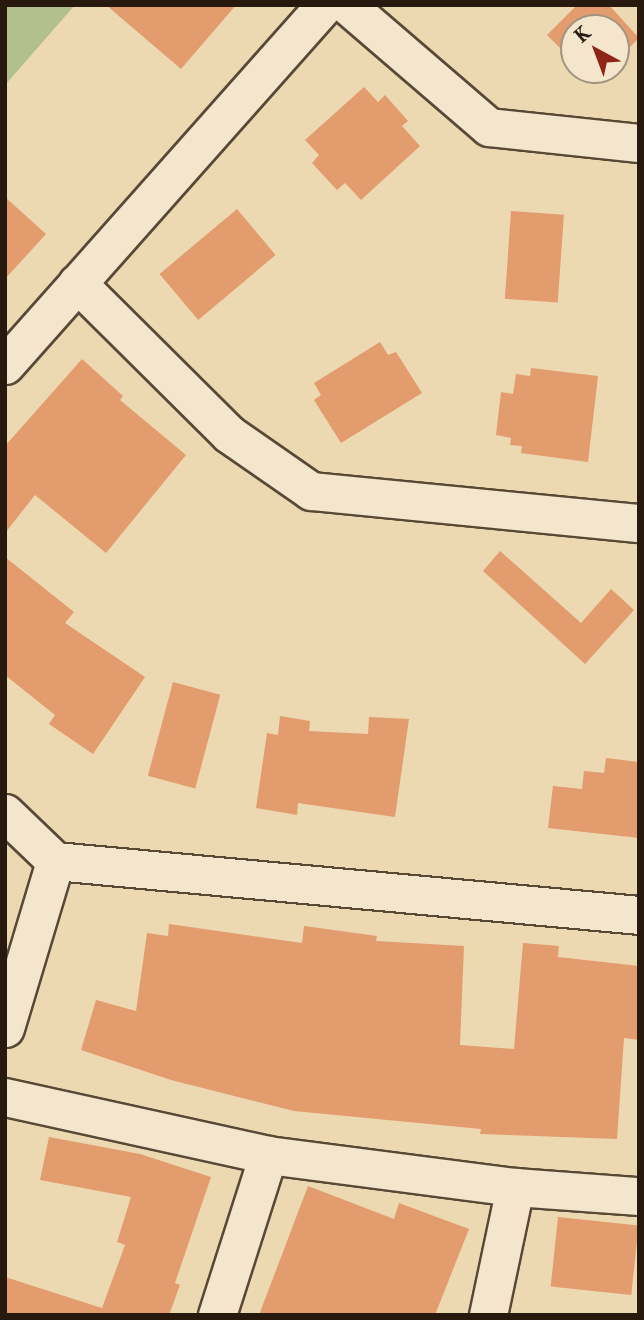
<!DOCTYPE html>
<style>
body{margin:0}
#map{position:relative;width:644px;height:1320px;overflow:hidden;background:#ecd8b1;font-family:"IM FELL Double Pica",serif}
div>[style]{position:absolute}
[style*='--x']{left:calc(var(--x)*1px);top:calc(var(--y)*1px);width:calc(var(--w)*1px);rotate:calc(var(--a)*1deg)}
.green>*{inset:0;background:#b2c090}
.building>*{inset:0;background:#e29c6e;transform-origin:0 0}
.roads{filter:drop-shadow(2px 0 #584937) drop-shadow(-2px 0 #584937) drop-shadow(0 2px #584937) drop-shadow(0 -2px #584937)}
.minor>*{height:37px;margin:-18.5px;padding:0 18.5px;transform-origin:18.5px;border-radius:18.5px;background:#f3e6cc}
span{translate:-50% -50%;white-space:nowrap;text-align:center;line-height:1.15;-webkit-text-stroke:5px #f3e6cc;paint-order:stroke}
.frame{position:absolute;inset:0;border:7px solid #27190e;pointer-events:none}
.north{position:absolute;left:560px;top:14px;width:70px;height:70px;box-sizing:border-box;background:#f3e6cc;border:2px solid #a19480;border-radius:50%;rotate:319deg;font-size:19px;font-weight:700;line-height:28px;text-align:center;color:#27190e}
.north::after{content:'';display:block;margin:auto;width:24px;height:32px;background:#8f2418;clip-path:polygon(50% 0,100% 100%,50% 72%,0 100%)}
</style>
<div id="map">
<div class="green">
<i style="clip-path:polygon(5px 5px,75px 5px,5px 85px)"></i>
</div>
<div class="building">
<i style="clip-path:polygon(106px 5px,236px 5px,181px 69px)"></i>
<i style="clip-path:polygon(577px 5px,609px 5px,639px 38px,616px 61px,616px 28px,574px 28px,574px 62px,547px 35px)"></i>
<i style="clip-path:polygon(364px 87px,378px 102px,385px 95px,408px 121px,402px 126px,420px 146px,361px 200px,345px 183px,337px 190px,312px 163px,319px 155px,305px 140px)"></i>
<i style="clip-path:polygon(5px 197px,46px 234px,5px 279px)"></i>
<i style="left:237px;top:209px;width:60px;height:101px;rotate:50deg"></i>
<i style="left:511px;top:211px;width:53px;height:88px;rotate:4deg"></i>
<i style="clip-path:polygon(380px 342px,388px 355px,396px 352px,422px 393px,341px 443px,314px 400px,321px 395px,314px 383px)"></i>
<i style="clip-path:polygon(82px 359px,123px 396px,120px 400px,186px 455px,106px 553px,35px 495px,5px 533px,5px 446px)"></i>
<i style="clip-path:polygon(531px 368px,598px 376px,588px 462px,521px 453px,522px 446px,510px 445px,511px 438px,496px 435px,501px 392px,513px 394px,516px 374px,530px 376px)"></i>
<i style="clip-path:polygon(500px 551px,581px 623px,611px 589px,634px 610px,585px 664px,483px 571px)"></i>
<i style="clip-path:polygon(5px 557px,74px 612px,65px 623px,145px 677px,93px 754px,49px 724px,55px 715px,5px 675px)"></i>
<i style="left:173px;top:682px;width:49px;height:97px;rotate:15deg"></i>
<i style="clip-path:polygon(280px 716px,310px 721px,309px 731px,368px 734px,369px 717px,409px 719px,395px 817px,298px 803px,297px 815px,256px 808px,267px 733px,278px 735px)"></i>
<i style="clip-path:polygon(606px 758px,639px 762px,639px 838px,548px 828px,553px 786px,582px 789px,584px 771px,604px 773px)"></i>
<i style="clip-path:polygon(169px 924px,302px 943px,304px 926px,377px 936px,376px 941px,464px 946px,460px 1045px,514px 1049px,523px 943px,559px 946px,558px 957px,639px 966px,639px 1040px,624px 1038px,617px 1139px,480px 1134px,481px 1129px,294px 1111px,171px 1080px,81px 1050px,96px 1000px,136px 1011px,147px 933px,168px 936px)"></i>
<i style="clip-path:polygon(49px 1137px,140px 1154px,211px 1177px,175px 1283px,180px 1285px,169px 1315px,5px 1315px,5px 1277px,102px 1308px,125px 1245px,117px 1242px,131px 1197px,40px 1180px)"></i>
<i style="clip-path:polygon(308px 1186px,394px 1219px,399px 1203px,469px 1229px,435px 1315px,259px 1315px)"></i>
<i style="left:558px;top:1217px;width:81px;height:70px;rotate:6deg"></i>
</div>
<div class="roads">
<div class="minor">
<i style="--x:347;--y:5;--w:187;--a:40.7"></i>
<i style="--x:489;--y:127;--w:151;--a:6.1"></i>
<i style="--x:77;--y:283;--w:214;--a:44.8"></i>
<i style="--x:229;--y:434;--w:100;--a:34.8"></i>
<i style="--x:311;--y:491;--w:330;--a:5.6"></i>
<i style="--x:5;--y:365;--w:482;--a:-48.4"></i>
<i style="--x:5;--y:813;--w:69;--a:43.8"></i>
<i style="--x:5;--y:1028;--w:174;--a:-73.3"></i>
<i style="--x:55;--y:861;--w:586;--a:5.28"></i>
<i style="--x:5;--y:1097;--w:269;--a:12.4"></i>
<i style="--x:268;--y:1155;--w:249;--a:7.4"></i>
<i style="--x:515;--y:1187;--w:124;--a:4.2"></i>
<i style="--x:217;--y:1315;--w:168;--a:-72.3"></i>
<i style="--x:488;--y:1315;--w:131;--a:-78.1"></i>
</div>
</div>
<div class="frame"></div>
<div class="north">K</div>
</div>
